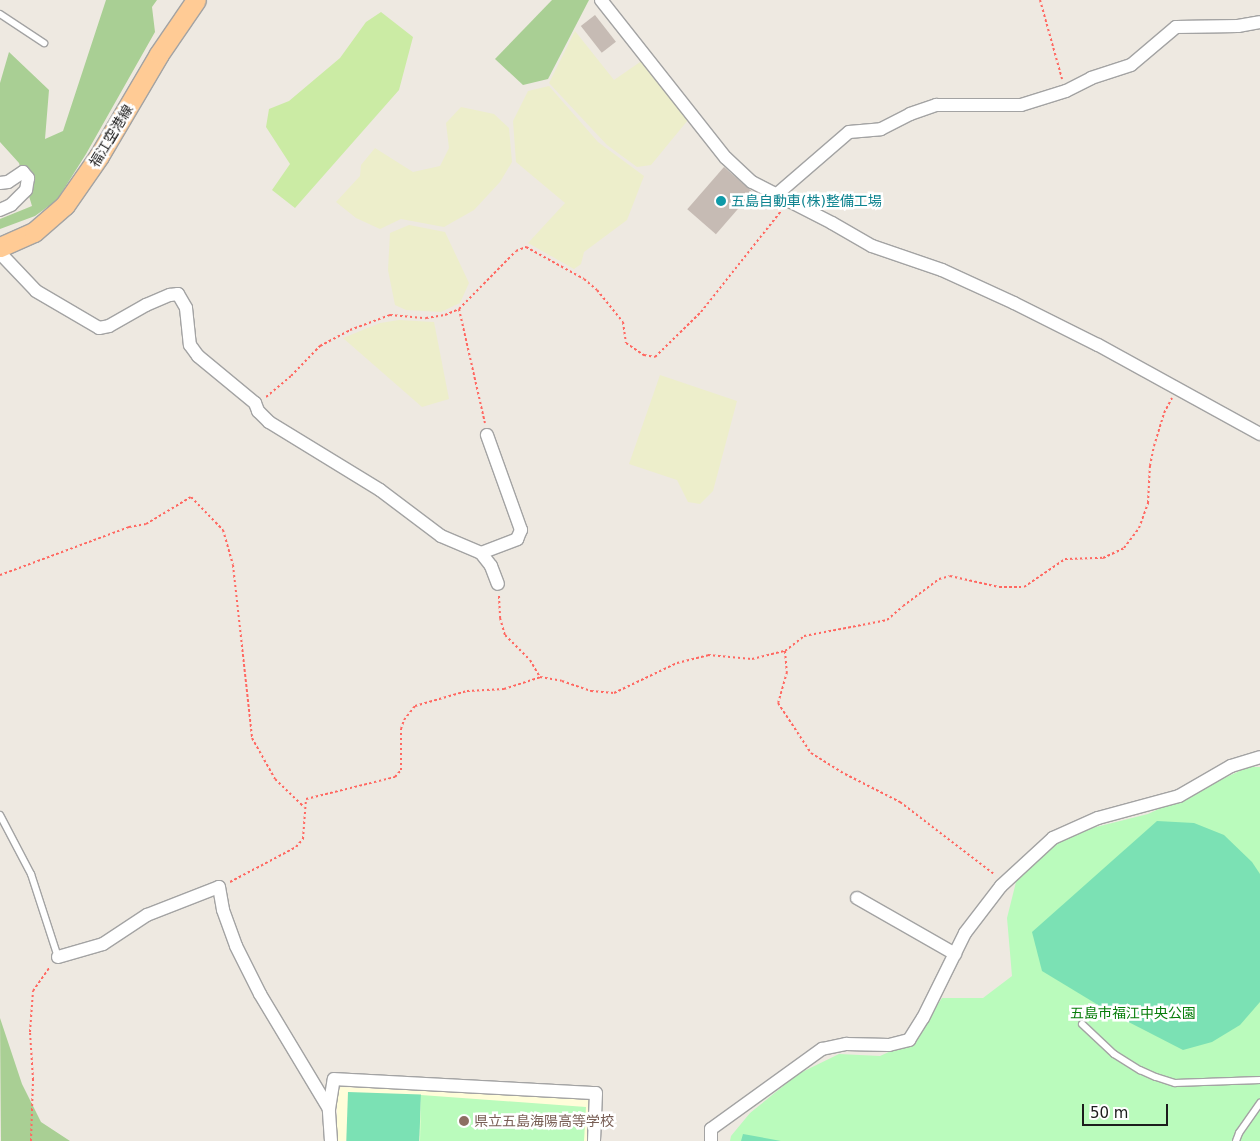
<!DOCTYPE html>
<meta charset="utf-8">
<style>
body{margin:0}
#map{position:relative;width:1260px;height:1141px;overflow:hidden;background:#eee9e1;font-family:"DejaVu Sans","Noto Sans JP",sans-serif}
div>[style]{position:absolute}
[style*='--x']{left:calc(var(--x)*1px);top:calc(var(--y)*1px);width:calc(var(--w)*1px);rotate:calc(var(--a)*1deg)}
.education>*{inset:0;background:#fffdd9}
.farmland>*{inset:0;background:#edeecb}
.grass>*{inset:0;background:#cbeba4}
.forest>*{inset:0;background:#a9cf94}
.park>*{inset:0;background:#bafbbc}
.pitch>*{inset:0;background:#7be1b4;transform-origin:0 0}
.building>*{inset:0;background:#c6bbb4;transform-origin:0 0}
.path>*{height:2px;margin-top:-1px;transform-origin:0;background:repeating-linear-gradient(90deg,#ff6861 0 2.5px,transparent 0 5px)}
.roads{filter:drop-shadow(1px 0 #a3a3a3) drop-shadow(-1px 0 #a3a3a3) drop-shadow(0 1px #a3a3a3) drop-shadow(0 -1px #a3a3a3)}
.lane>*{height:6px;margin:-3px;padding:0 3px;transform-origin:3px;border-radius:3px;background:#fff}
.street>*{height:12px;margin:-6px;padding:0 6px;transform-origin:6px;border-radius:6px;background:#fff}
.primary>*{height:19px;margin:-9.5px;padding:0 9.5px;transform-origin:9.5px;border-radius:9.5px;background:#ffcb95}
.dots>*{width:14px;height:14px;translate:-50% -50%;box-sizing:border-box;border:2px solid #fff;border-radius:50%}
span{translate:-50% -50%;white-space:nowrap;text-align:center;line-height:1.15;-webkit-text-stroke:5px #fff;paint-order:stroke}
.street-label{font-size:14px;color:#1c1c1c}
.culture-label{font-size:14px;color:#0d838f}
.left{translate:0 -50%;text-align:left}
.park-label{font-size:14px;color:#077d0a}
.education-label{font-size:14px;color:#785e54}
.scale{position:absolute;left:1082px;top:1104px;width:86px;height:22px;box-sizing:border-box;border:2px solid #1c1c1c;border-top:0;padding-left:6px;font-size:15px;line-height:18px;white-space:nowrap;color:#1c1c1c;-webkit-text-stroke:4px #fff;paint-order:stroke}
</style>
<div id="map">
<div class="education">
<i style="clip-path:polygon(341px 1087px,589px 1098px,591px 1101px,589px 1141px,337px 1141px,337px 1089px)"></i>
</div>
<div class="farmland">
<i style="clip-path:polygon(575px 31px,614px 80px,643px 60px,688px 120px,651px 165px,637px 167px,607px 145px,549px 83px)"></i>
<i style="clip-path:polygon(549px 86px,598px 142px,644px 176px,627px 220px,584px 252px,581px 264px,574px 269px,528px 243px,565px 203px,516px 162px,513px 121px,528px 91px)"></i>
<i style="clip-path:polygon(461px 107px,494px 114px,509px 128px,512px 162px,500px 182px,474px 210px,444px 227px,401px 219px,380px 229px,356px 218px,336px 202px,360px 176px,361px 165px,375px 148px,413px 172px,440px 166px,449px 148px,446px 123px)"></i>
<i style="clip-path:polygon(409px 225px,445px 232px,469px 283px,460px 303px,441px 312px,406px 310px,395px 305px,388px 270px,390px 233px)"></i>
<i style="clip-path:polygon(399px 320px,434px 322px,449px 399px,422px 407px,343px 338px,380px 323px)"></i>
<i style="clip-path:polygon(660px 375px,737px 401px,713px 491px,700px 504px,688px 502px,677px 480px,629px 464px)"></i>
</div>
<div class="grass">
<i style="clip-path:polygon(381px 12px,413px 37px,399px 90px,295px 208px,272px 190px,290px 164px,266px 127px,269px 109px,289px 101px,340px 58px,366px 22px)"></i>
</div>
<div class="forest">
<i style="clip-path:polygon(106px 0,157px 0,152px 7px,155px 32px,86px 154px,57px 200px,35px 216px,0 229px,0 219px,32px 206px,19px 163px,0 142px,0 83px,9px 52px,49px 90px,45px 139px,63px 131px)"></i>
<i style="clip-path:polygon(552px 0,589px 0,548px 79px,523px 85px,495px 59px)"></i>
<i style="clip-path:polygon(0 1018px,22px 1084px,41px 1122px,70px 1141px,1px 1141px)"></i>
</div>
<div class="park">
<i style="clip-path:polygon(1248px 767px,1260px 767px,1260px 1141px,730px 1141px,731px 1136px,750px 1113px,798px 1074px,839px 1054px,880px 1056px,913px 1041px,942px 998px,983px 998px,1012px 976px,1007px 918px,1017px 878px,1064px 835px,1148px 814px)"></i>
<i style="clip-path:polygon(421px 1095px,586px 1107px,584px 1141px,420px 1141px)"></i>
</div>
<div class="pitch">
<i style="clip-path:polygon(1157px 821px,1194px 823px,1224px 835px,1252px 862px,1260px 874px,1260px 1002px,1240px 1025px,1212px 1042px,1183px 1050px,1113px 1014px,1042px 971px,1032px 932px)"></i>
<i style="left:348px;top:1092px;width:73px;height:49px;rotate:2deg"></i>
<i style="clip-path:polygon(743px 1134px,781px 1141px,741px 1141px)"></i>
</div>
<div class="building">
<i style="left:595px;top:15px;width:34px;height:18px;rotate:52deg"></i>
<i style="left:724px;top:167px;width:38px;height:56px;rotate:41deg"></i>
</div>
<div class="path">
<i style="--x:1040;--y:0;--w:82;--a:74.4"></i>
<i style="--x:459;--y:309;--w:117;--a:77.2"></i>
<i style="--x:266;--y:397;--w:33;--a:-40"></i>
<i style="--x:291;--y:376;--w:42;--a:-46"></i>
<i style="--x:320;--y:346;--w:34;--a:-28"></i>
<i style="--x:350;--y:330;--w:43;--a:-20.6"></i>
<i style="--x:390;--y:315;--w:36;--a:5"></i>
<i style="--x:426;--y:318;--w:19;--a:-9"></i>
<i style="--x:445;--y:315;--w:15;--a:-23"></i>
<i style="--x:459;--y:309;--w:81;--a:-45.5"></i>
<i style="--x:516;--y:251;--w:11;--a:-22"></i>
<i style="--x:526;--y:247;--w:66;--a:28.9"></i>
<i style="--x:584;--y:279;--w:17;--a:40"></i>
<i style="--x:597;--y:290;--w:41;--a:50.9"></i>
<i style="--x:623;--y:322;--w:21;--a:82"></i>
<i style="--x:626;--y:343;--w:22;--a:34"></i>
<i style="--x:644;--y:355;--w:11;--a:10"></i>
<i style="--x:655;--y:357;--w:64;--a:-44.4"></i>
<i style="--x:701;--y:312;--w:129;--a:-51.6"></i>
<i style="--x:0;--y:575;--w:138;--a:-20.4"></i>
<i style="--x:129;--y:527;--w:17;--a:-10"></i>
<i style="--x:146;--y:524;--w:52;--a:-31"></i>
<i style="--x:191;--y:497;--w:46;--a:45.9"></i>
<i style="--x:223;--y:530;--w:36;--a:74"></i>
<i style="--x:233;--y:565;--w:174;--a:83.7"></i>
<i style="--x:252;--y:738;--w:47;--a:60.7"></i>
<i style="--x:275;--y:779;--w:40;--a:44"></i>
<i style="--x:499;--y:596;--w:22;--a:87"></i>
<i style="--x:500;--y:618;--w:18;--a:74"></i>
<i style="--x:505;--y:635;--w:35;--a:45"></i>
<i style="--x:530;--y:660;--w:20;--a:60"></i>
<i style="--x:785;--y:651;--w:21;--a:85"></i>
<i style="--x:787;--y:672;--w:32;--a:106"></i>
<i style="--x:778;--y:703;--w:60;--a:56.6"></i>
<i style="--x:811;--y:753;--w:40;--a:32"></i>
<i style="--x:845;--y:774;--w:62;--a:27"></i>
<i style="--x:900;--y:802;--w:120;--a:37.5"></i>
<i style="--x:230;--y:882;--w:75;--a:-27.9"></i>
<i style="--x:296;--y:847;--w:11;--a:-49"></i>
<i style="--x:303;--y:839;--w:40;--a:-85.7"></i>
<i style="--x:306;--y:799;--w:92;--a:-13.9"></i>
<i style="--x:395;--y:777;--w:9;--a:-49"></i>
<i style="--x:401;--y:770;--w:41;--a:-90"></i>
<i style="--x:401;--y:729;--w:9;--a:-72"></i>
<i style="--x:404;--y:720;--w:18;--a:-52"></i>
<i style="--x:415;--y:706;--w:54;--a:-16.1"></i>
<i style="--x:467;--y:691;--w:37;--a:-3"></i>
<i style="--x:504;--y:689;--w:38;--a:-18"></i>
<i style="--x:540;--y:677;--w:22;--a:10"></i>
<i style="--x:562;--y:681;--w:31;--a:19"></i>
<i style="--x:591;--y:691;--w:23;--a:5"></i>
<i style="--x:614;--y:693;--w:70;--a:-25.5"></i>
<i style="--x:677;--y:663;--w:32;--a:-14"></i>
<i style="--x:708;--y:655;--w:44;--a:5.2"></i>
<i style="--x:752;--y:659;--w:34;--a:-14"></i>
<i style="--x:785;--y:651;--w:24;--a:-38"></i>
<i style="--x:804;--y:636;--w:85;--a:-10.9"></i>
<i style="--x:887;--y:620;--w:21;--a:-41"></i>
<i style="--x:903;--y:606;--w:45;--a:-36.9"></i>
<i style="--x:939;--y:579;--w:11;--a:-15"></i>
<i style="--x:950;--y:576;--w:50;--a:12.7"></i>
<i style="--x:999;--y:587;--w:25;--a:0"></i>
<i style="--x:1024;--y:587;--w:50;--a:-34.3"></i>
<i style="--x:1065;--y:559;--w:38;--a:-2"></i>
<i style="--x:1103;--y:558;--w:23;--a:-25"></i>
<i style="--x:1124;--y:548;--w:25;--a:-53"></i>
<i style="--x:1139;--y:528;--w:27;--a:-70"></i>
<i style="--x:1148;--y:503;--w:37;--a:-87"></i>
<i style="--x:1150;--y:466;--w:20;--a:-79"></i>
<i style="--x:1154;--y:446;--w:34;--a:-73"></i>
<i style="--x:1164;--y:413;--w:17;--a:-62"></i>
<i style="--x:31;--y:1141;--w:61;--a:-88.1"></i>
<i style="--x:33;--y:1080;--w:48;--a:-93.6"></i>
<i style="--x:30;--y:1032;--w:41;--a:-85.8"></i>
<i style="--x:33;--y:991;--w:29;--a:-55"></i>
</div>
<div class="roads">
<div class="lane">
<i style="--x:0;--y:14;--w:53;--a:33.4"></i>
<i style="--x:0;--y:815;--w:67;--a:62.3"></i>
<i style="--x:31;--y:874;--w:87;--a:72"></i>
<i style="--x:1082;--y:1024;--w:44;--a:43.2"></i>
<i style="--x:1114;--y:1054;--w:31;--a:32"></i>
<i style="--x:1140;--y:1070;--w:17;--a:24"></i>
<i style="--x:1156;--y:1077;--w:20;--a:18"></i>
<i style="--x:1175;--y:1083;--w:85;--a:-2"></i>
<i style="--x:1236;--y:1141;--w:9;--a:-69"></i>
<i style="--x:1239;--y:1133;--w:37;--a:-55"></i>
</div>
<div class="street">
<i style="--x:601;--y:0;--w:201;--a:51.7"></i>
<i style="--x:726;--y:158;--w:35;--a:43"></i>
<i style="--x:752;--y:182;--w:90;--a:27.1"></i>
<i style="--x:832;--y:223;--w:46;--a:29.9"></i>
<i style="--x:872;--y:246;--w:74;--a:18.9"></i>
<i style="--x:942;--y:270;--w:79;--a:24.6"></i>
<i style="--x:1014;--y:303;--w:94;--a:26.6"></i>
<i style="--x:1098;--y:345;--w:185;--a:28.8"></i>
<i style="--x:0;--y:183;--w:8;--a:-7"></i>
<i style="--x:8;--y:182;--w:18;--a:-34"></i>
<i style="--x:23;--y:172;--w:8;--a:50"></i>
<i style="--x:28;--y:178;--w:12;--a:99"></i>
<i style="--x:26;--y:190;--w:21;--a:135"></i>
<i style="--x:11;--y:205;--w:12;--a:156"></i>
<i style="--x:776;--y:195;--w:96;--a:-40.8"></i>
<i style="--x:849;--y:132;--w:32;--a:-5"></i>
<i style="--x:881;--y:129;--w:33;--a:-27"></i>
<i style="--x:910;--y:114;--w:28;--a:-19"></i>
<i style="--x:936;--y:105;--w:85;--a:0"></i>
<i style="--x:1021;--y:105;--w:47;--a:-17.3"></i>
<i style="--x:1066;--y:91;--w:28;--a:-27"></i>
<i style="--x:1091;--y:78;--w:42;--a:-18"></i>
<i style="--x:1131;--y:65;--w:59;--a:-40.2"></i>
<i style="--x:1176;--y:27;--w:62;--a:-0.9"></i>
<i style="--x:1238;--y:26;--w:22;--a:-10"></i>
<i style="--x:0;--y:253;--w:52;--a:46.5"></i>
<i style="--x:36;--y:291;--w:73;--a:30.4"></i>
<i style="--x:99;--y:328;--w:10;--a:-11"></i>
<i style="--x:109;--y:326;--w:43;--a:-29.6"></i>
<i style="--x:146;--y:305;--w:26;--a:-23"></i>
<i style="--x:170;--y:295;--w:8;--a:-7"></i>
<i style="--x:178;--y:294;--w:16;--a:60"></i>
<i style="--x:186;--y:308;--w:37;--a:84"></i>
<i style="--x:190;--y:345;--w:14;--a:54"></i>
<i style="--x:198;--y:356;--w:74;--a:39.5"></i>
<i style="--x:255;--y:403;--w:9;--a:69"></i>
<i style="--x:258;--y:411;--w:16;--a:45"></i>
<i style="--x:269;--y:422;--w:130;--a:31.5"></i>
<i style="--x:380;--y:490;--w:76;--a:37"></i>
<i style="--x:441;--y:536;--w:43;--a:23"></i>
<i style="--x:481;--y:553;--w:16;--a:52"></i>
<i style="--x:491;--y:566;--w:19;--a:69"></i>
<i style="--x:481;--y:553;--w:39;--a:-21"></i>
<i style="--x:517;--y:539;--w:10;--a:-66"></i>
<i style="--x:521;--y:530;--w:101;--a:-109.7"></i>
<i style="--x:857;--y:898;--w:113;--a:29.7"></i>
<i style="--x:58;--y:957;--w:47;--a:-16.1"></i>
<i style="--x:103;--y:944;--w:53;--a:-33.4"></i>
<i style="--x:147;--y:915;--w:77;--a:-21.3"></i>
<i style="--x:219;--y:887;--w:23;--a:80"></i>
<i style="--x:223;--y:910;--w:38;--a:70"></i>
<i style="--x:236;--y:946;--w:54;--a:63.4"></i>
<i style="--x:260;--y:994;--w:134;--a:59"></i>
<i style="--x:331;--y:1141;--w:32;--a:-94"></i>
<i style="--x:329;--y:1109;--w:30;--a:-81"></i>
<i style="--x:334;--y:1079;--w:262;--a:3.1"></i>
<i style="--x:596;--y:1093;--w:48;--a:92.4"></i>
<i style="--x:711;--y:1141;--w:12;--a:-90"></i>
<i style="--x:711;--y:1129;--w:137;--a:-35.8"></i>
<i style="--x:822;--y:1049;--w:25;--a:-12"></i>
<i style="--x:846;--y:1044;--w:43;--a:1.3"></i>
<i style="--x:889;--y:1045;--w:21;--a:-14"></i>
<i style="--x:909;--y:1040;--w:26;--a:-58"></i>
<i style="--x:923;--y:1018;--w:95;--a:-63.7"></i>
<i style="--x:965;--y:933;--w:59;--a:-52.5"></i>
<i style="--x:1001;--y:886;--w:71;--a:-42.7"></i>
<i style="--x:1053;--y:838;--w:49;--a:-24"></i>
<i style="--x:1098;--y:818;--w:84;--a:-15.2"></i>
<i style="--x:1179;--y:796;--w:60;--a:-30"></i>
<i style="--x:1231;--y:766;--w:30;--a:-17"></i>
</div>
<div class="primary">
<i style="--x:0;--y:247;--w:37;--a:-24"></i>
<i style="--x:34;--y:232;--w:41;--a:-41.1"></i>
<i style="--x:65;--y:205;--w:60;--a:-55.2"></i>
<i style="--x:99;--y:156;--w:118;--a:-59.5"></i>
<i style="--x:159;--y:54;--w:65;--a:-55.6"></i>
</div>
</div>
<div class="dots">
<i style="left:721px;top:201px;background:#0f9aa8"></i>
<i style="left:464px;top:1121px;background:#8d6e63"></i>
</div>
<div class="street-label">
<span style="left:111px;top:136px;rotate:-59deg">福江空港線</span>
</div>
<div class="culture-label">
<span class="left" style="left:731px;top:201px">五島自動車(株)整備工場</span>
</div>
<div class="park-label">
<span style="left:1133px;top:1013px">五島市福江中央公園</span>
</div>
<div class="education-label">
<span class="left" style="left:474px;top:1121px">県立五島海陽高等学校</span>
</div>
<div class="scale">50 m</div>
</div>
